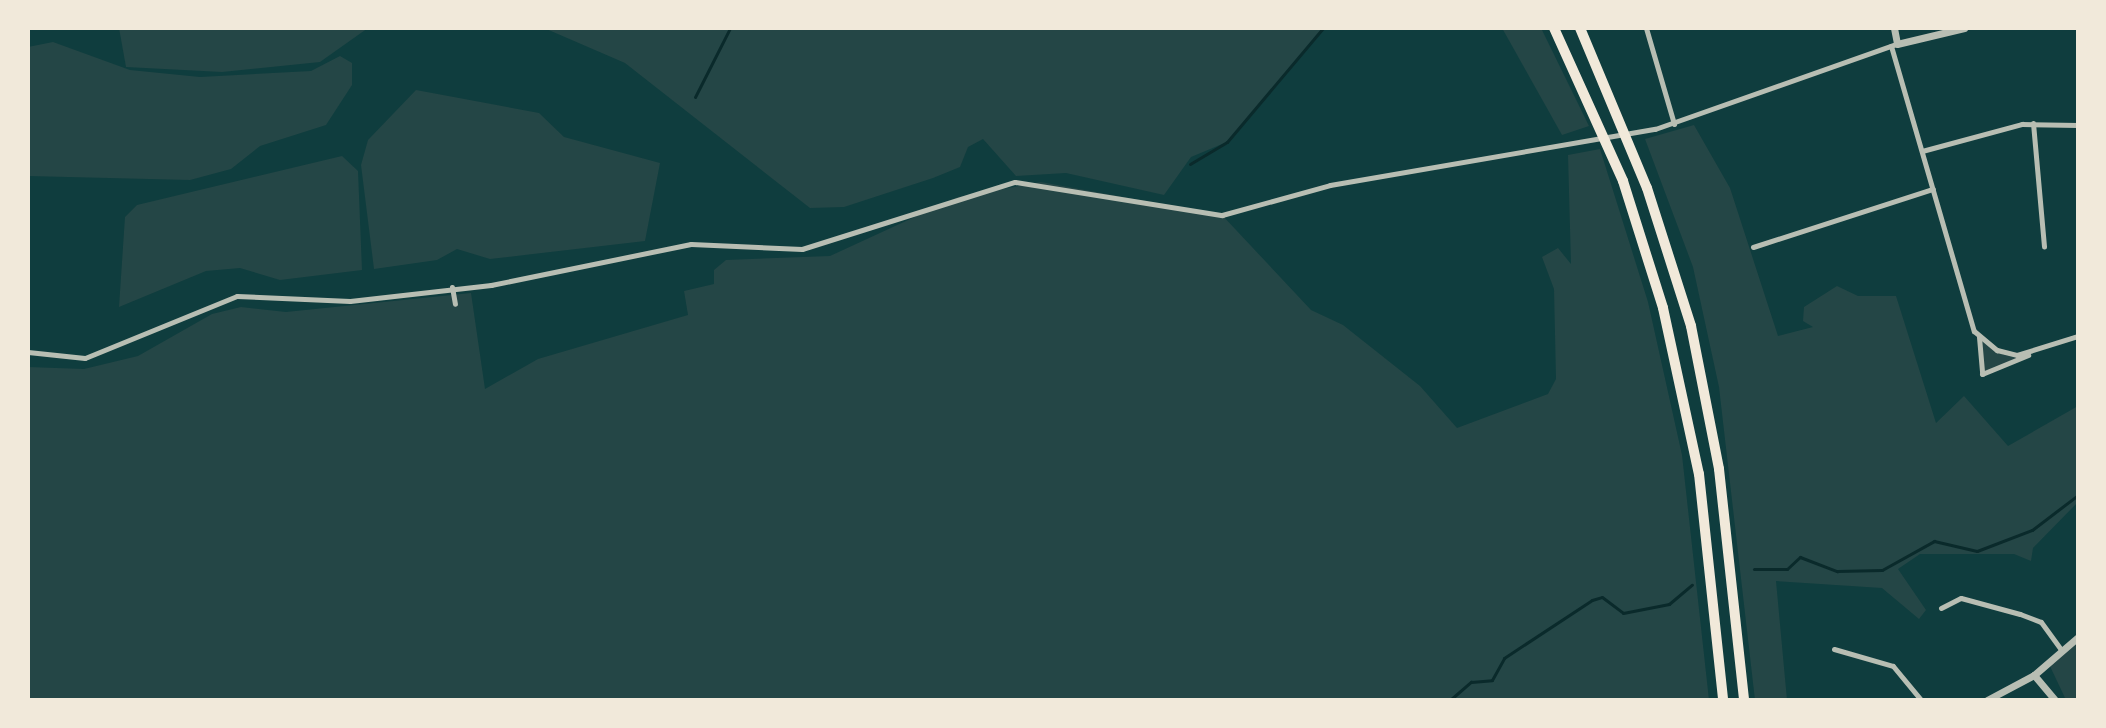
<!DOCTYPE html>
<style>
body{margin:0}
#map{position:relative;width:2106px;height:728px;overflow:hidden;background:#0f3d3e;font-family:"Crimson Pro",serif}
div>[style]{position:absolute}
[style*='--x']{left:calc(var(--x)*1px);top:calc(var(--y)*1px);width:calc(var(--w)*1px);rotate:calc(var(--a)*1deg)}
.green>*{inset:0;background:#244646}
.stream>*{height:3px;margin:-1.5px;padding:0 1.5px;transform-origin:1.5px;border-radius:1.5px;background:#0a2a2b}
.minor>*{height:5px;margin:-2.5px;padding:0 2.5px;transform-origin:2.5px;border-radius:2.5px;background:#b8beb3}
.tertiary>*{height:7px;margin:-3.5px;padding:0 3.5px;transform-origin:3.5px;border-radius:3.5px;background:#b8beb3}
.motorway>*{height:10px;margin:-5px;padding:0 5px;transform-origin:5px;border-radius:5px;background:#f1e9da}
span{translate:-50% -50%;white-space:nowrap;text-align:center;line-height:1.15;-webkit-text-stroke:8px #f1e9da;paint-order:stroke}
.frame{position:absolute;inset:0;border:30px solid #f1e9da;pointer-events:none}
</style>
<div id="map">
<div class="green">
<i style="clip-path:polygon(119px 28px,368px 28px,320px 62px,222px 72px,126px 67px)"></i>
<i style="clip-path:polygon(544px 28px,1323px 28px,1227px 142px,1191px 157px,1164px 195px,1066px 173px,1016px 176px,983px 139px,968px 147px,960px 167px,933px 178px,844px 207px,810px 208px,625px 63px)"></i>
<i style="clip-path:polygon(1502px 28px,1541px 28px,1589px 126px,1562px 135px)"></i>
<i style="clip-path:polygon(53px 42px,130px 70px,200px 77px,311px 71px,340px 56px,352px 63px,352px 85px,326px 125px,260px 146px,231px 169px,190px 180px,28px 176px,28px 47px)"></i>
<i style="clip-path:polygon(416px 90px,539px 113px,564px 137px,660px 163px,645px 241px,490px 259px,457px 249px,437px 260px,374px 269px,361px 165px,368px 140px)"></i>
<i style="clip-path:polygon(1694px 125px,1730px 188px,1778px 336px,1813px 327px,1803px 321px,1804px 307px,1837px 286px,1858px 296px,1896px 296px,1936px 423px,1964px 396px,2008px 446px,2078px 406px,2078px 502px,2033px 548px,2031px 561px,2014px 554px,1920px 554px,1898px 569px,1926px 610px,1919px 619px,1882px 588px,1776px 581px,1787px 700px,1755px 700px,1719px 387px,1693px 267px,1645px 139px)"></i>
<i style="clip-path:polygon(1600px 149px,1648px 302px,1682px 455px,1709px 700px,28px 700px,28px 367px,84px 369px,138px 356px,212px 314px,241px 307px,286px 312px,471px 293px,485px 389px,538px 359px,688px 315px,684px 291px,714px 284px,714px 270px,726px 260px,830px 256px,958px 197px,1041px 182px,1222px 215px,1311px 310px,1343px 325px,1420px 386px,1457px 428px,1548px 394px,1556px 379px,1554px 289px,1542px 257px,1558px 248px,1571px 264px,1568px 155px)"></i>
<i style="clip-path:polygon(342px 156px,358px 171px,362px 270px,280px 280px,240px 268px,206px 271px,119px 307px,125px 217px,137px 205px)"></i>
<i style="clip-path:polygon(1979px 337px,1997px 350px,2028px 354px,1982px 374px)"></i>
<i style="clip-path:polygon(2078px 639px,2078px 700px,2066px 700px,2048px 662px)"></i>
</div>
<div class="stream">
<i style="--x:695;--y:97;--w:77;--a:-63.1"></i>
<i style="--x:1190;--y:164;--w:43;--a:-30.7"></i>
<i style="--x:1227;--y:142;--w:149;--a:-49.9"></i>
<i style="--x:1754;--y:569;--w:33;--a:0"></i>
<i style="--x:1787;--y:569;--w:18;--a:-43"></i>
<i style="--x:1800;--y:557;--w:40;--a:21"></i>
<i style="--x:1837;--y:571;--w:45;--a:-1.3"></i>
<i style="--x:1882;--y:570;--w:60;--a:-29.1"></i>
<i style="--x:1934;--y:541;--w:44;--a:13.1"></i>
<i style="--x:1977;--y:551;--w:59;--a:-20.9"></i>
<i style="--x:2032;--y:530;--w:58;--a:-37.3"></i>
<i style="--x:1406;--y:700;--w:15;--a:0"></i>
<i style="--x:1450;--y:700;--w:28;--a:-41"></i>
<i style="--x:1471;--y:682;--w:21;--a:-5"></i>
<i style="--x:1492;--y:680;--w:25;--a:-61"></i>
<i style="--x:1504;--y:658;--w:105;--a:-33.4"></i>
<i style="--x:1592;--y:600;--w:10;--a:-17"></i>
<i style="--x:1602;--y:597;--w:26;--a:37"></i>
<i style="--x:1623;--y:613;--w:47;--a:-11.1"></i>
<i style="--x:1669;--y:604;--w:30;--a:-40"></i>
</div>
<div class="minor">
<i style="--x:1646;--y:28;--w:100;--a:73.7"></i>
<i style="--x:1891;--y:46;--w:297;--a:73.8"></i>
<i style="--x:1974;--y:331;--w:30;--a:40"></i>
<i style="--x:1997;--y:350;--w:21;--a:14"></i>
<i style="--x:2017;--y:355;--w:64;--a:-17.3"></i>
<i style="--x:2033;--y:123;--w:124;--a:84.9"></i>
<i style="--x:1922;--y:151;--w:104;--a:-15.1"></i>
<i style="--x:2022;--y:124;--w:56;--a:1"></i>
<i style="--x:1753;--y:247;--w:189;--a:-17.9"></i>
<i style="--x:452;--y:287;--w:17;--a:80"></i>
<i style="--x:1979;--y:337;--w:37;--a:85"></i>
<i style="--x:1982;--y:374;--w:50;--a:-22.4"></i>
<i style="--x:28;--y:352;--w:57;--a:6"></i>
<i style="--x:85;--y:358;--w:164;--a:-22.2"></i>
<i style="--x:237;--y:296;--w:113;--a:2.5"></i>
<i style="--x:350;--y:301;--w:142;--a:-6.5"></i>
<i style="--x:491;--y:285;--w:204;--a:-11.6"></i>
<i style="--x:691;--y:244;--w:111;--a:2.6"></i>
<i style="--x:802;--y:249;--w:223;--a:-17.5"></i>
<i style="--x:1015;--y:182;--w:210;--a:9.1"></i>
<i style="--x:1222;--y:215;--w:112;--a:-15.5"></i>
<i style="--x:1330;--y:185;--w:330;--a:-9.8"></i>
<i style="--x:1655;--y:129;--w:256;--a:-19.4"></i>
<i style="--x:1941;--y:608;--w:22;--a:-27"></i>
<i style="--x:1961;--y:598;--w:61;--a:15.2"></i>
<i style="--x:2020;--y:614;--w:22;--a:21"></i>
<i style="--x:2041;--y:622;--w:34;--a:54"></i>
<i style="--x:1834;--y:649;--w:61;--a:16.1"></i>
<i style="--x:1893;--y:666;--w:44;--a:50.5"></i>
</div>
<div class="tertiary">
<i style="--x:1894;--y:28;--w:16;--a:79"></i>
<i style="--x:1897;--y:44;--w:69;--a:-13.4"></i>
<i style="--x:2034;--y:675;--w:33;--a:50"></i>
<i style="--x:1987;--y:700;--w:53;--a:-28"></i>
<i style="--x:2034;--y:675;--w:58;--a:-40.8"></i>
</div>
<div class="motorway">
<i style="--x:1554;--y:28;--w:168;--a:65.7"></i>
<i style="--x:1623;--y:181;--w:133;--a:72.5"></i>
<i style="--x:1663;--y:308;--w:170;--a:77.8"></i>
<i style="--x:1699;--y:474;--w:227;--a:83.9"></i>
<i style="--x:1580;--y:28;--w:173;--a:67.3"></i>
<i style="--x:1647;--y:188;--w:145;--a:72.3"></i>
<i style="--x:1691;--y:326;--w:146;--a:78.9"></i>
<i style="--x:1719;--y:469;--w:232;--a:83.8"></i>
</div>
<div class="frame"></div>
</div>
